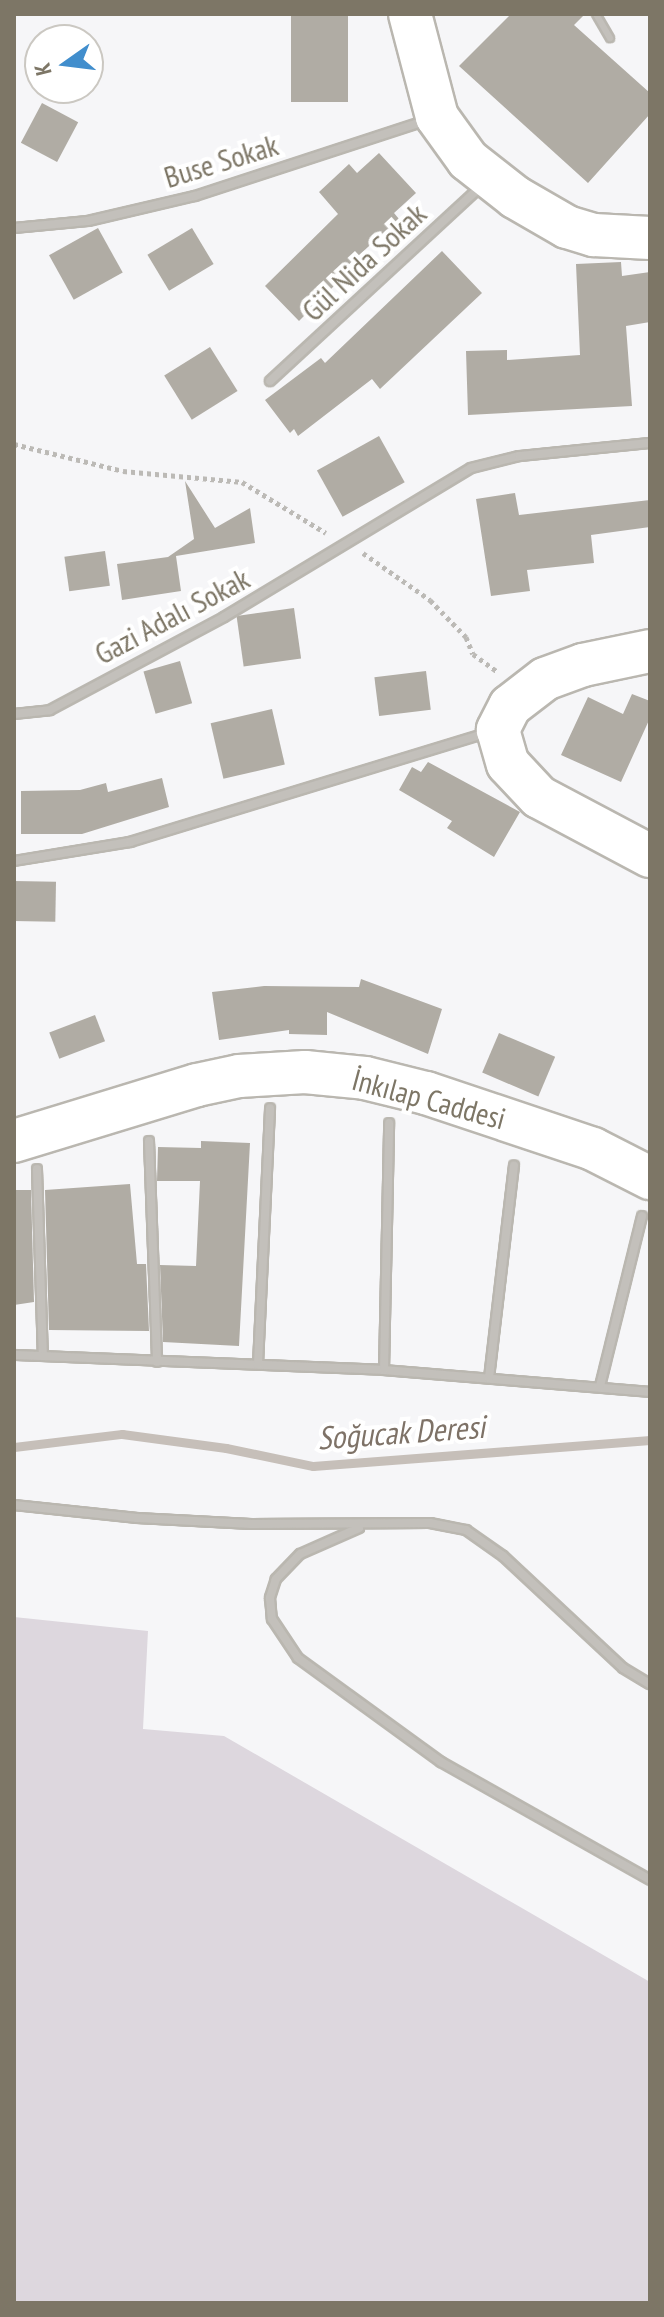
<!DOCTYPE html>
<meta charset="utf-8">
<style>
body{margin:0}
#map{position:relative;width:664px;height:2317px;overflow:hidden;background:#f6f6f8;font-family:"PT Sans Narrow",sans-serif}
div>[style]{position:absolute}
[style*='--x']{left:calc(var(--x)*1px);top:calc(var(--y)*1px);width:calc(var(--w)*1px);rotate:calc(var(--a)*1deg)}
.green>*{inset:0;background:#ddd7de}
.stream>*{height:9px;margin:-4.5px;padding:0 4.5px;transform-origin:4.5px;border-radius:4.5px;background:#c6bfb9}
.building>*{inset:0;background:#b0aca4;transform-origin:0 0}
.path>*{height:5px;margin-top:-2.5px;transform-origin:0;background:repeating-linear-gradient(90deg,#bcbab6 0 4px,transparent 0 8px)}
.roads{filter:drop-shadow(2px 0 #bab7b0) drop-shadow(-2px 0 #bab7b0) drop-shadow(0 2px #bab7b0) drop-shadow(0 -2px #bab7b0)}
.lane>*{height:6px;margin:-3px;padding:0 3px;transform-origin:3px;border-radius:3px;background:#c3c0bb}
.street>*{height:8px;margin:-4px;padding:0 4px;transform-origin:4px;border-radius:4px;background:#c3c0bb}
.secondary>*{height:42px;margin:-21px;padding:0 21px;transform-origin:21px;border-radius:21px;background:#fff}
span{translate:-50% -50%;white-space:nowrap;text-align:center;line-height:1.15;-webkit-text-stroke:8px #fff;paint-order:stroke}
.street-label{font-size:30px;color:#7d7666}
.water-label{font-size:32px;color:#7e7267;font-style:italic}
.frame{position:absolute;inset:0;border:16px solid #7d7666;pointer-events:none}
.north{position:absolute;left:24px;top:24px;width:80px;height:80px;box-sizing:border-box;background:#fff;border:2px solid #cbc8c2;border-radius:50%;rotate:256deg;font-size:22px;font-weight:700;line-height:32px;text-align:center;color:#7d7666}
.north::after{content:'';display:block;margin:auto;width:28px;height:36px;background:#418ecd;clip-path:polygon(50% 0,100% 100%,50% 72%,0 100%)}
</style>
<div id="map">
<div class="green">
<i style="clip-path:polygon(14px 1617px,148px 1631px,143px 1729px,224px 1736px,650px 1982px,650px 2303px,14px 2303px)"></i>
</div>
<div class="stream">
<i style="--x:14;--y:1447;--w:109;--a:-6.9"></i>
<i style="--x:122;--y:1434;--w:105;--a:7.7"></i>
<i style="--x:226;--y:1448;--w:89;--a:11.7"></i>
<i style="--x:313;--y:1466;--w:338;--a:-4.4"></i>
</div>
<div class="building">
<i style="left:291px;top:14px;width:57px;height:88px"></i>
<i style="clip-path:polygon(511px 14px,585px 14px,574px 25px,650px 93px,650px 114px,588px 183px,459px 66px)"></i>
<i style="left:42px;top:103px;width:41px;height:45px;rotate:28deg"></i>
<i style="clip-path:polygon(379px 153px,416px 193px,394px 213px,399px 219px,337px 275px,341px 279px,299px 321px,265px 286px,338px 214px,319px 192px,349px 164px,357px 173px)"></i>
<i style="left:98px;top:228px;width:51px;height:56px;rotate:61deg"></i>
<i style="left:192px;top:228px;width:42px;height:52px;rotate:59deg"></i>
<i style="clip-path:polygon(442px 251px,482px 293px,380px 389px,372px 379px,298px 436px,294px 429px,290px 433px,265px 400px,321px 358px,325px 363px)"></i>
<i style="clip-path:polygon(621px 262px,622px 276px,650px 272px,650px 322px,626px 326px,632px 406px,468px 415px,466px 351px,507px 350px,507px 360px,580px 355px,576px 264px)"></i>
<i style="left:210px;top:347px;width:52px;height:54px;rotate:58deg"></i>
<i style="left:379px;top:436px;width:53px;height:71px;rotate:61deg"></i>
<i style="clip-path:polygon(185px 481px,215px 528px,250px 508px,255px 543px,176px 556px,181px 591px,122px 600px,117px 564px,168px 557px,194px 539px)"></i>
<i style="clip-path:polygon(515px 493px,519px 515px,650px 500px,650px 527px,591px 535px,594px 563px,527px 570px,530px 591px,491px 596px,476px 499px)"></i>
<i style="left:105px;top:551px;width:35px;height:41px;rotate:82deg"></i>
<i style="left:294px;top:608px;width:51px;height:58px;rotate:82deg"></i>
<i style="left:180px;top:661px;width:44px;height:38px;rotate:74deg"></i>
<i style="left:426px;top:671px;width:39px;height:52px;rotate:83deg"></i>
<i style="clip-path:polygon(632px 694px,650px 701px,650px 718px,621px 782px,561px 755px,588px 697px,623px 714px)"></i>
<i style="left:272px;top:709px;width:57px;height:63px;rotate:77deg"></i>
<i style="clip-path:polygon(428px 762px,520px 812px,494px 857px,447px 828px,452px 821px,399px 790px,412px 767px,421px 772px)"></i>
<i style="clip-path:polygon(162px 778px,169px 807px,82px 834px,21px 834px,21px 791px,80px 790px,106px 783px,108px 792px)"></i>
<i style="left:14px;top:881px;width:42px;height:40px;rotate:1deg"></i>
<i style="clip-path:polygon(361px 979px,442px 1009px,428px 1054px,327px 1012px,327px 1035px,289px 1034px,289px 1030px,219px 1040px,212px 992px,264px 986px,359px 987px)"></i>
<i style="left:95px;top:1015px;width:28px;height:49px;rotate:69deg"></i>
<i style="left:499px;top:1033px;width:61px;height:43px;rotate:23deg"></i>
<i style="clip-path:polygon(201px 1141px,250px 1143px,239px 1346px,163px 1342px,160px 1265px,196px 1266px,200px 1181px,157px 1181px,158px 1147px,201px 1148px)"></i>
<i style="clip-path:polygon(130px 1184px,137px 1264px,146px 1264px,149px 1331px,49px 1330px,45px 1190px)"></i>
<i style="clip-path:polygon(14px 1190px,31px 1190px,34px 1302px,14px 1305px)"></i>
</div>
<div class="path">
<i style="--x:14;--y:444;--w:112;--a:13.9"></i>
<i style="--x:123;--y:471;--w:120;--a:5.3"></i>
<i style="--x:242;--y:482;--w:98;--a:31.3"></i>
<i style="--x:363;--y:553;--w:82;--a:35"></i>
<i style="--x:430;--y:600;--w:52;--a:45.8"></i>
<i style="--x:466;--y:637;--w:18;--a:68"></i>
<i style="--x:473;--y:654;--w:29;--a:36"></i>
</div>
<div class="roads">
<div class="lane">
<i style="--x:596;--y:14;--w:28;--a:60"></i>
</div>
<div class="street">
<i style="--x:14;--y:228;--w:74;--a:-5.4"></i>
<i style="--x:88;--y:221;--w:110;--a:-13.2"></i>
<i style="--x:195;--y:196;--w:241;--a:-18.1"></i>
<i style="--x:270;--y:381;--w:286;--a:-42.7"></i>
<i style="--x:14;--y:714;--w:36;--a:-6"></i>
<i style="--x:50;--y:710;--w:197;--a:-28.1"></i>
<i style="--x:224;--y:617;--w:288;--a:-31.1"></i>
<i style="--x:471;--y:468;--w:49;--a:-14"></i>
<i style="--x:519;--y:456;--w:132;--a:-5.7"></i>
<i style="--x:14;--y:861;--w:118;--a:-9.3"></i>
<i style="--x:130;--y:842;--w:373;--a:-17"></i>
<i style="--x:149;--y:1141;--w:221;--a:87.9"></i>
<i style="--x:37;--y:1169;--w:187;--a:88.2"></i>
<i style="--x:14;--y:1355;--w:370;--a:2.3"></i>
<i style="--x:384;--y:1370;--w:267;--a:4.7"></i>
<i style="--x:258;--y:1364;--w:256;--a:-87.3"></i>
<i style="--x:384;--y:1370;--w:247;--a:-88.8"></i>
<i style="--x:489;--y:1378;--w:214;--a:-83.3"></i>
<i style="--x:600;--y:1386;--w:175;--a:-76.1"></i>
<i style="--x:14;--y:1505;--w:124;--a:6"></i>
<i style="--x:137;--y:1518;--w:114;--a:3"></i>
<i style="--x:251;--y:1524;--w:179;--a:-0.3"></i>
<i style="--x:430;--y:1523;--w:37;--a:11"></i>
<i style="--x:466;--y:1530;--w:45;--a:35.1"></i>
<i style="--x:503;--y:1556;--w:164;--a:43"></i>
<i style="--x:623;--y:1668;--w:31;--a:31"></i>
<i style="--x:359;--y:1528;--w:64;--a:156.2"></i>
<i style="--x:300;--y:1554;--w:35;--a:134"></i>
<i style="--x:276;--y:1579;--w:20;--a:108"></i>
<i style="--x:270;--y:1598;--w:21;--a:85"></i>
<i style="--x:272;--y:1619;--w:47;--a:56.3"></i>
<i style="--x:298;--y:1658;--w:177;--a:36"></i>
<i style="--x:441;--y:1762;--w:240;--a:29.4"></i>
</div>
<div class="secondary">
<i style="--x:410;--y:14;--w:106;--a:75.3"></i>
<i style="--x:437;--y:117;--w:53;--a:54.2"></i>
<i style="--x:468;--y:160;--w:60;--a:38.2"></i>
<i style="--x:515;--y:197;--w:60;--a:30"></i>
<i style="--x:567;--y:227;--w:28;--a:17"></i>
<i style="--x:594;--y:235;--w:56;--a:3.1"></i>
<i style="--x:650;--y:651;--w:68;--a:168.2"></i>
<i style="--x:583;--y:665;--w:40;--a:159.8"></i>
<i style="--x:545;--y:679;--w:44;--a:142.4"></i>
<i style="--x:510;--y:706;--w:27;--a:117"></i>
<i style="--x:498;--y:730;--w:35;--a:74"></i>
<i style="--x:508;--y:764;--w:45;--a:46.8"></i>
<i style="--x:539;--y:797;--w:126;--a:28"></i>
<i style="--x:14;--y:1141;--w:191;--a:-17"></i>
<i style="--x:197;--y:1085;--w:43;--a:-12.1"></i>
<i style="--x:239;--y:1076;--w:66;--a:-3.5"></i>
<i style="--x:305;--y:1072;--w:60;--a:5.7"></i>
<i style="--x:365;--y:1078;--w:63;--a:13.8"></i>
<i style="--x:426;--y:1093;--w:176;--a:18.5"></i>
<i style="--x:593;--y:1149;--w:64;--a:27"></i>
</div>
</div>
<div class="street-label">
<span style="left:221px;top:161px;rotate:-17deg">Buse Sokak</span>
<span style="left:364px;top:262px;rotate:-43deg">Gül Nida Sokak</span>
<span style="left:172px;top:616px;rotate:-28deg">Gazi Adalı Sokak</span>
<span style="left:429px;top:1099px;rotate:15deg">İnkılap Caddesi</span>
</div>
<div class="water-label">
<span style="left:401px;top:1432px;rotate:-4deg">Soğucak Deresi</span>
</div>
<div class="frame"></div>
<div class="north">K</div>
</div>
